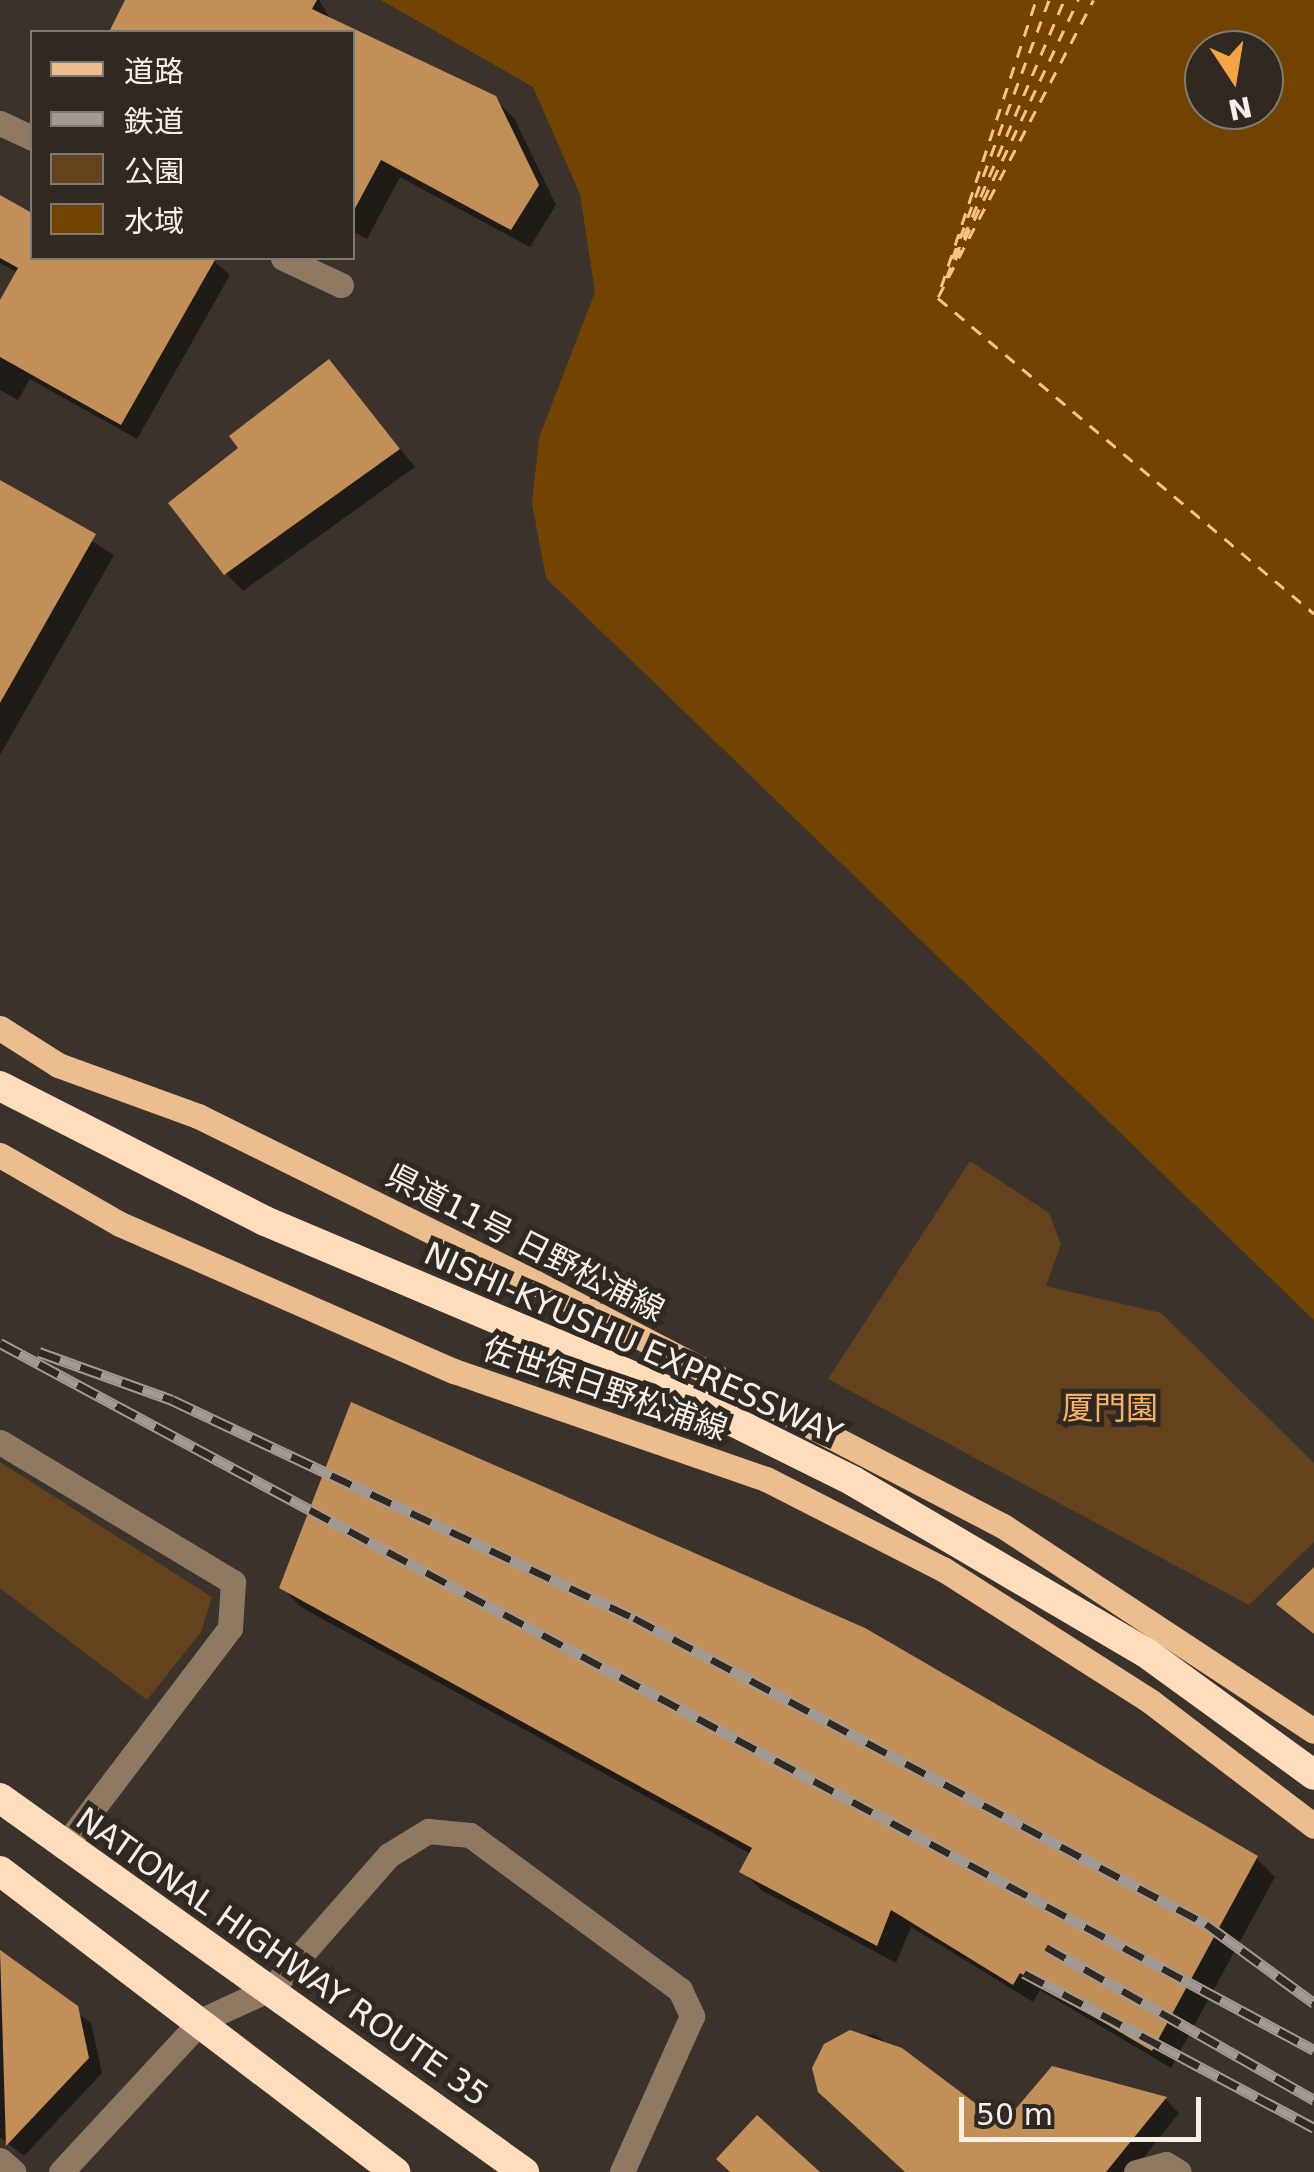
<!DOCTYPE html>
<meta charset="utf-8">
<style>
body{margin:0}
#map{position:relative;width:1314px;height:2172px;overflow:hidden;background:#3b332b;font-family:"DejaVu Sans","Noto Sans JP",sans-serif}
div>[style]{position:absolute}
[style*='--x']{left:calc(var(--x)*1px);top:calc(var(--y)*1px);width:calc(var(--w)*1px);rotate:calc(var(--a)*1deg)}
.green>*{inset:0;background:#63421d}
.water>*{inset:0;background:#734401}
.shadow>*{inset:0;background:#0007}
.ferry>*{height:2.5px;margin-top:-1.25px;transform-origin:0;background:repeating-linear-gradient(90deg,#fac085 0 12px,transparent 0 22px)}
.building>*{inset:0;background:#c38f58}
.minor>*{height:25px;margin:-12.5px;padding:0 12.5px;transform-origin:12.5px;border-radius:12.5px;background:#907963}
.major>*{height:25px;margin:-12.5px;padding:0 12.5px;transform-origin:12.5px;border-radius:12.5px;background:#ecbd8e}
.highway>*{height:30px;margin:-15px;padding:0 15px;transform-origin:15px;border-radius:15px;background:#ffddbc}
.rail>*{height:11px;margin-top:-5.5px;transform-origin:0;background:repeating-linear-gradient(90deg,#302921 0 22px,#a29b95 0 44px);box-sizing:border-box;border-block:2px solid #a29b95}
span{translate:-50% -50%;white-space:nowrap;text-align:center;line-height:1.15;-webkit-text-stroke:10px #302921;paint-order:stroke}
.street-label{font-size:32px;color:#f5f0eb}
.park-label{font-size:32px;color:#f9b164}
.legend{position:absolute;left:30px;top:30px;width:325px;height:230px;box-sizing:border-box;background:#302921;border:2px solid #7f7972;margin:0;padding:12px 18px;list-style:none;font-size:30px;color:#f5f0eb}
.legend li{display:flex;align-items:center;gap:20px;height:50px}
.legend b{width:50px;border:2px solid #7f7972}
.north{position:absolute;left:1184px;top:30px;width:100px;height:100px;box-sizing:border-box;background:#302921;border:2px solid #7f7972;border-radius:50%;rotate:168deg;font-size:28px;font-weight:700;line-height:40px;text-align:center;color:#f5f0eb}
.north::after{content:'';display:block;margin:auto;width:35px;height:45px;background:#f4a345;clip-path:polygon(50% 0,100% 100%,50% 72%,0 100%)}
.scale{position:absolute;left:959px;top:2097px;width:242px;height:45px;box-sizing:border-box;border:5px solid #f5f0eb;border-top:0;padding-left:12px;font-size:30px;line-height:35px;white-space:nowrap;color:#f5f0eb;-webkit-text-stroke:8px #302921;paint-order:stroke}
</style>
<div id="map">
<div class="green">
<i style="clip-path:polygon(970px 1161px,1049px 1213px,1061px 1244px,1046px 1286px,1161px 1313px,1314px 1463px,1314px 1542px,1249px 1605px,828px 1379px)"></i>
<i style="clip-path:polygon(0 1462px,212px 1597px,201px 1632px,147px 1700px,0 1588px)"></i>
</div>
<div class="water">
<i style="clip-path:polygon(evenodd,381px 0,1314px 0,1314px 1320px,546px 578px,532px 503px,539px 438px,595px 292px,580px 194px,533px 87px,381px 0,1204px 50px,1264px 50px,1264px 110px,1204px 110px,1204px 50px)"></i>
</div>
<div class="shadow">
<i style="clip-path:polygon(128px 0,319px 0,331px 20px,494px 98px,514px 118px,556px 205px,530px 247px,400px 177px,367px 239px,352px 231px,352px 32px,111px 32px)"></i>
<i style="clip-path:polygon(0 197px,32px 215px,32px 258px,211px 258px,230px 275px,137px 439px,30px 379px,18px 400px,0 390px,0 305px,18px 273px,0 263px)"></i>
<i style="clip-path:polygon(329px 362px,415px 467px,243px 591px,226px 573px)"></i>
<i style="clip-path:polygon(0 483px,114px 555px,0 755px)"></i>
<i style="clip-path:polygon(282px 1588px,1256px 1858px,1275px 1877px,1171px 2068px,1040px 1990px,1033px 2002px,911px 1927px,896px 1963px,761px 1890px,742px 1871px,751px 1854px,301px 1607px)"></i>
<i style="clip-path:polygon(0 1953px,91px 2023px,102px 2073px,24px 2156px,0 2137px)"></i>
<i style="clip-path:polygon(874px 2034px,1003px 2127px,1053px 2069px,1165px 2099px,1179px 2113px,1132px 2172px,910px 2172px,826px 2046px)"></i>
</div>
<div class="ferry">
<i style="--x:952;--y:259;--w:277;--a:-69.5"></i>
<i style="--x:955;--y:260;--w:288;--a:-64.7"></i>
<i style="--x:946;--y:278;--w:302;--a:-67"></i>
<i style="--x:941;--y:287;--w:302;--a:-71.7"></i>
<i style="--x:938;--y:297;--w:335;--a:-62.4"></i>
<i style="--x:938;--y:298;--w:491;--a:40"></i>
</div>
<div class="building">
<i style="clip-path:polygon(125px 0,317px 0,312px 9px,496px 96px,539px 185px,511px 230px,381px 160px,352px 214px,352px 32px,109px 32px)"></i>
<i style="clip-path:polygon(0 195px,32px 213px,32px 258px,216px 258px,121px 425px,0 357px,0 300px,18px 268px,0 258px)"></i>
<i style="clip-path:polygon(329px 359px,400px 449px,224px 575px,168px 503px,238px 448px,229px 436px)"></i>
<i style="clip-path:polygon(0 480px,96px 534px,0 703px)"></i>
<i style="clip-path:polygon(351px 1402px,865px 1628px,1258px 1856px,1152px 2051px,1020px 1973px,1013px 1985px,891px 1910px,877px 1946px,739px 1872px,752px 1848px,279px 1588px)"></i>
<i style="clip-path:polygon(1314px 1567px,1314px 1634px,1276px 1604px)"></i>
<i style="clip-path:polygon(0 1950px,78px 2006px,89px 2058px,6px 2146px)"></i>
<i style="clip-path:polygon(850px 2030px,902px 2048px,1003px 2124px,1052px 2066px,1167px 2097px,1106px 2172px,905px 2172px,818px 2092px,812px 2068px,824px 2044px)"></i>
<i style="clip-path:polygon(757px 2115px,820px 2172px,730px 2172px,716px 2159px)"></i>
</div>
<div class="minor">
<i style="--x:0;--y:123;--w:35;--a:25"></i>
<i style="--x:283;--y:258;--w:64;--a:25"></i>
<i style="--x:0;--y:1442;--w:272;--a:31"></i>
<i style="--x:233;--y:1582;--w:46;--a:93.7"></i>
<i style="--x:230;--y:1628;--w:275;--a:127.2"></i>
<i style="--x:0;--y:2160;--w:18;--a:41"></i>
<i style="--x:61;--y:2172;--w:207;--a:-47.2"></i>
<i style="--x:202;--y:2020;--w:77;--a:-24.6"></i>
<i style="--x:272;--y:1988;--w:177;--a:-48.7"></i>
<i style="--x:389;--y:1855;--w:46;--a:-31.6"></i>
<i style="--x:428;--y:1831;--w:42;--a:5.4"></i>
<i style="--x:470;--y:1835;--w:261;--a:36.4"></i>
<i style="--x:680;--y:1990;--w:29;--a:65"></i>
<i style="--x:692;--y:2016;--w:171;--a:114.2"></i>
<i style="--x:1136;--y:2172;--w:31;--a:-15"></i>
<i style="--x:1166;--y:2164;--w:15;--a:32"></i>
</div>
<div class="major">
<i style="--x:0;--y:1028;--w:69;--a:32.5"></i>
<i style="--x:58;--y:1065;--w:149;--a:20"></i>
<i style="--x:198;--y:1116;--w:377;--a:26.3"></i>
<i style="--x:536;--y:1283;--w:526;--a:27.49"></i>
<i style="--x:1003;--y:1526;--w:372;--a:33.4"></i>
<i style="--x:0;--y:1155;--w:138;--a:29.9"></i>
<i style="--x:120;--y:1224;--w:365;--a:23.8"></i>
<i style="--x:454;--y:1371;--w:330;--a:19.1"></i>
<i style="--x:766;--y:1479;--w:199;--a:27"></i>
<i style="--x:943;--y:1569;--w:246;--a:32.5"></i>
<i style="--x:1150;--y:1701;--w:206;--a:37.3"></i>
</div>
<div class="highway">
<i style="--x:0;--y:1086;--w:297;--a:27"></i>
<i style="--x:265;--y:1221;--w:470;--a:22.9"></i>
<i style="--x:698;--y:1404;--w:173;--a:26.4"></i>
<i style="--x:853;--y:1481;--w:338;--a:30.4"></i>
<i style="--x:1145;--y:1652;--w:209;--a:36"></i>
<i style="--x:0;--y:1798;--w:644;--a:35.52"></i>
<i style="--x:0;--y:1871;--w:497;--a:37.3"></i>
</div>
<div class="rail">
<i style="--x:0;--y:1343;--w:1492;--a:28.28"></i>
<i style="--x:39;--y:1352;--w:141;--a:19.8"></i>
<i style="--x:172;--y:1400;--w:511;--a:25.26"></i>
<i style="--x:634;--y:1618;--w:649;--a:28.15"></i>
<i style="--x:1206;--y:1924;--w:134;--a:36.2"></i>
<i style="--x:1046;--y:1947;--w:309;--a:29.7"></i>
<i style="--x:1024;--y:1973;--w:329;--a:28.1"></i>
</div>
<div class="street-label">
<span style="left:525px;top:1243px;rotate:27deg">県道11号 日野松浦線</span>
<span style="left:633px;top:1344px;rotate:24deg">NISHI-KYUSHU EXPRESSWAY</span>
<span style="left:605px;top:1389px;rotate:19deg">佐世保日野松浦線</span>
<span style="left:282px;top:1957px;rotate:35deg">NATIONAL HIGHWAY ROUTE 35</span>
</div>
<div class="park-label">
<span style="left:1110px;top:1408px">厦門園</span>
</div>
<ul class="legend">
<li><b style="height:12px;background:#ecbd8e"></b>道路</li>
<li><b style="height:12px;background:#a29b95"></b>鉄道</li>
<li><b style="height:28px;background:#63421d"></b>公園</li>
<li><b style="height:28px;background:#734401"></b>水域</li>
</ul>
<div class="north">N</div>
<div class="scale">50 m</div>
</div>
